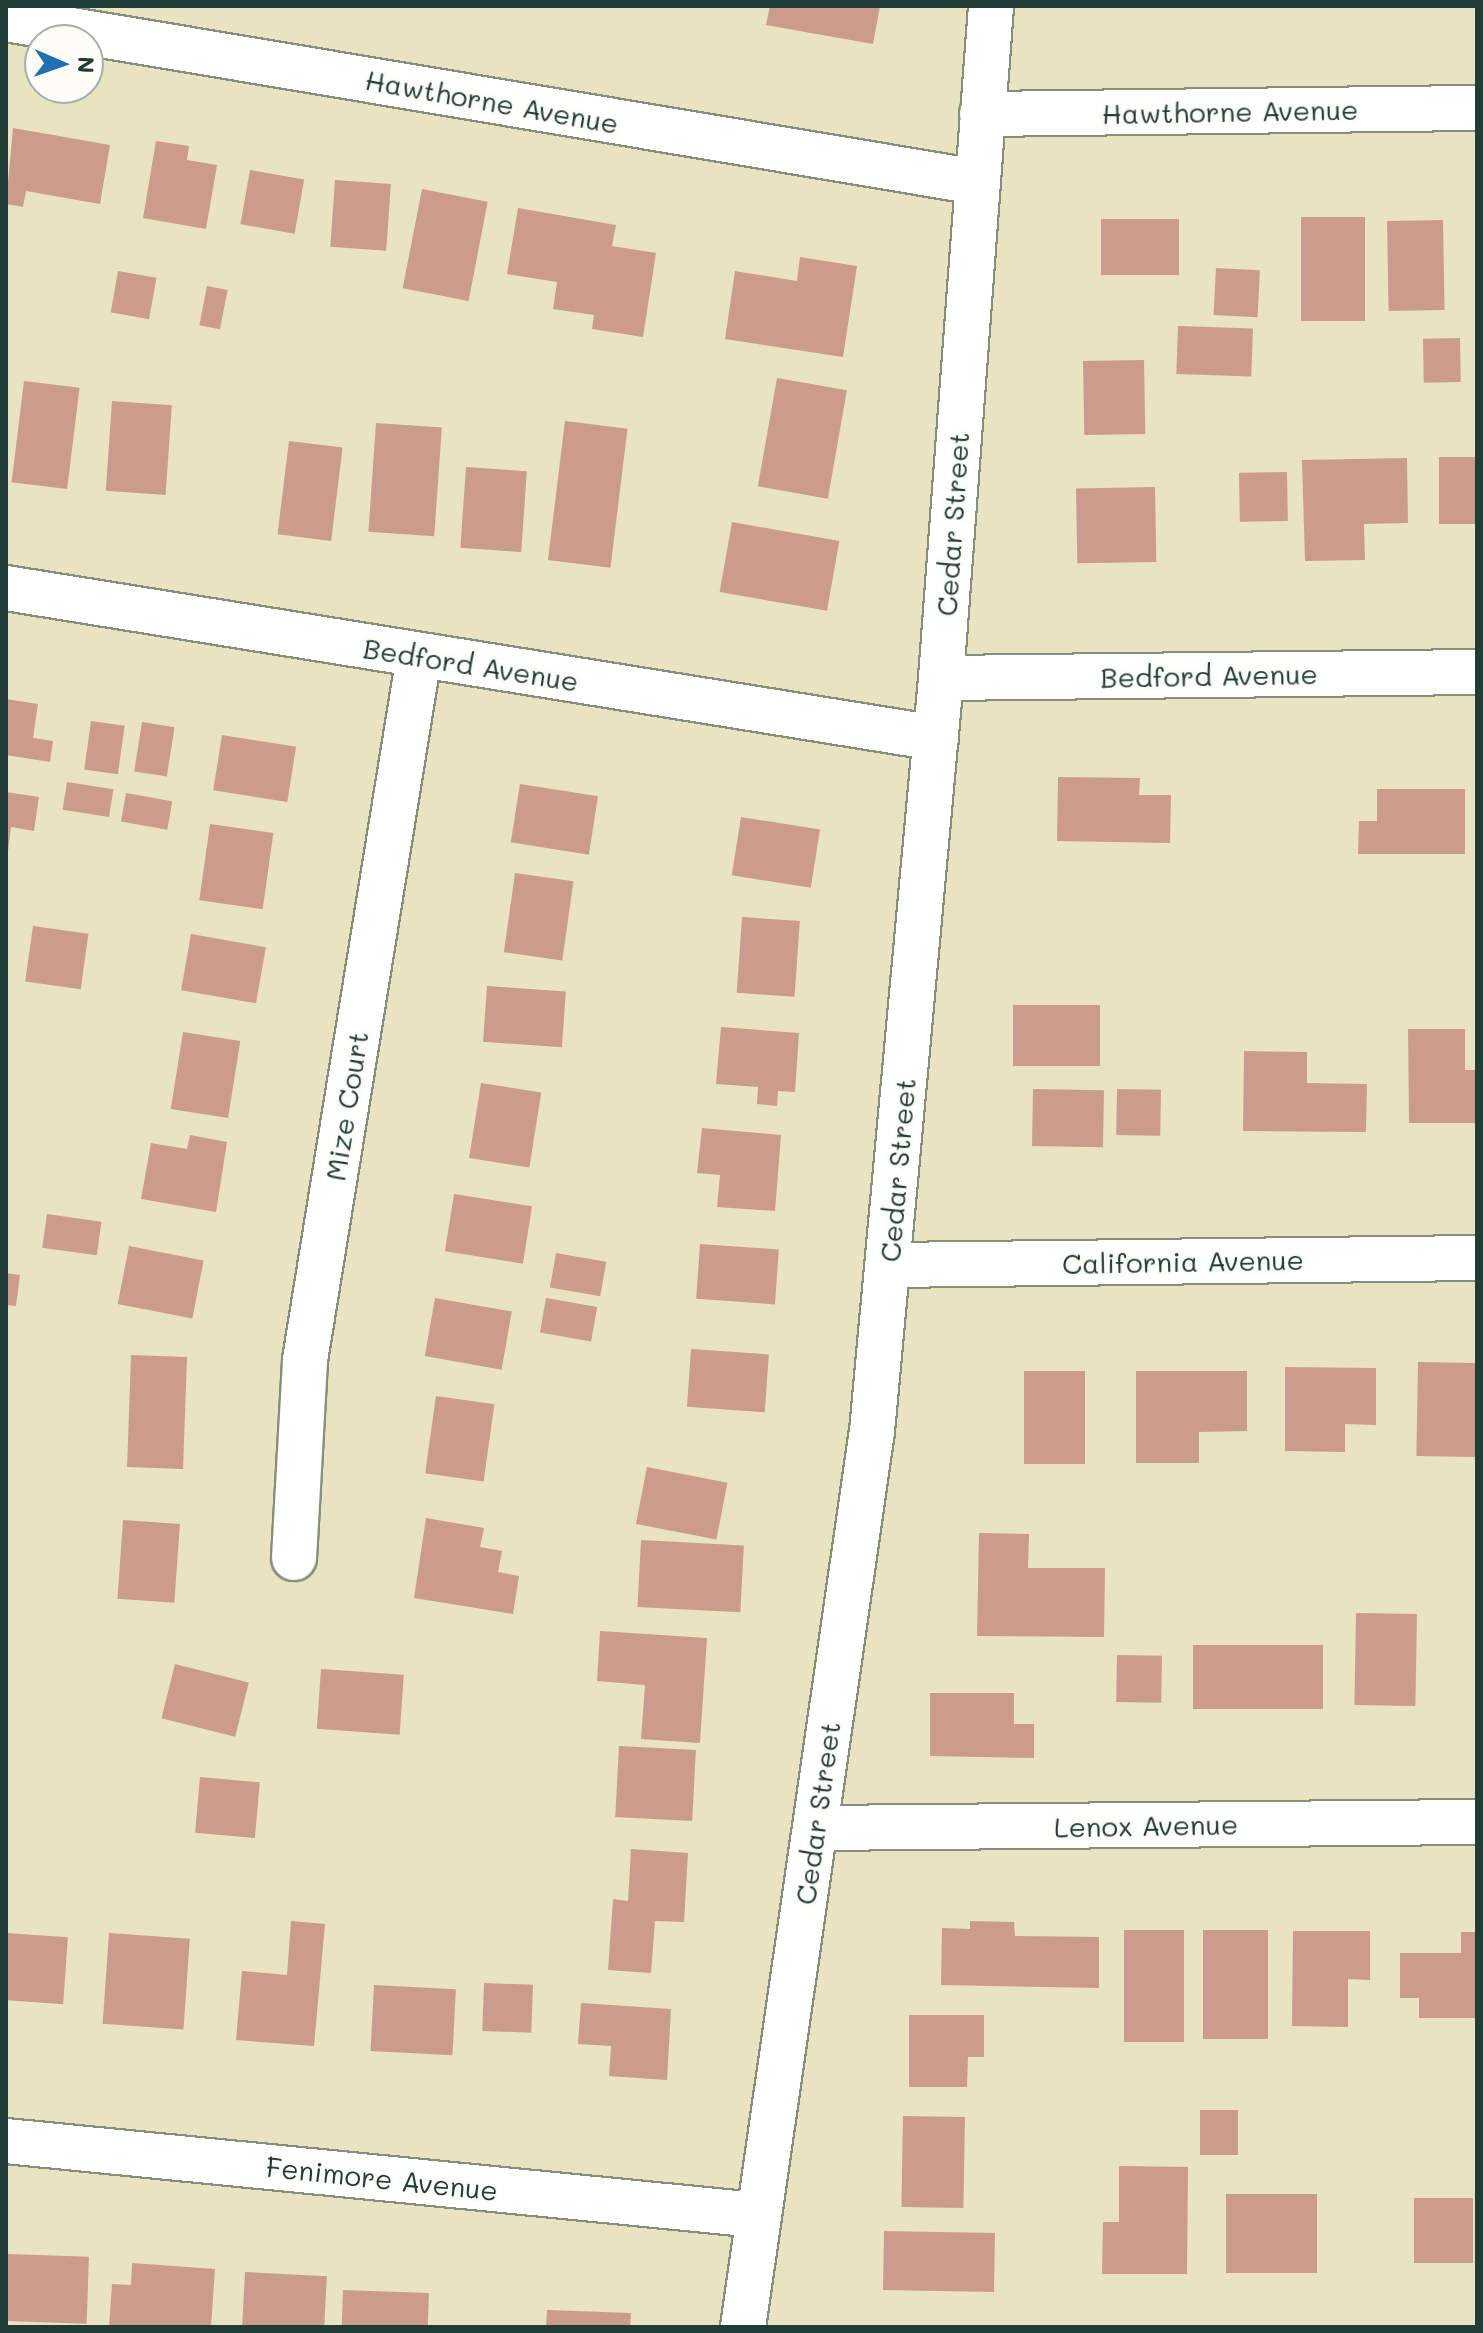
<!DOCTYPE html>
<style>
body{margin:0}
#map{position:relative;width:1483px;height:2333px;overflow:hidden;background:#e9e3c2;font-family:Mali,sans-serif}
div>[style]{position:absolute}
[style*='--x']{left:calc(var(--x)*1px);top:calc(var(--y)*1px);width:calc(var(--w)*1px);rotate:calc(var(--a)*1deg)}
.building>*{inset:0;background:#cb9c8c;transform-origin:0 0}
.roads{filter:drop-shadow(2px 0 #84907b) drop-shadow(-2px 0 #84907b) drop-shadow(0 2px #84907b) drop-shadow(0 -2px #84907b)}
.minor>*{height:44px;margin:-22px;padding:0 22px;transform-origin:22px;border-radius:22px;background:#fff}
span{translate:-50% -50%;white-space:nowrap;text-align:center;line-height:1.15;-webkit-text-stroke:7px #fdfcf7;paint-order:stroke}
.street-label{font-size:28px;color:#1f3d34}
.frame{position:absolute;inset:0;border:8px solid #1f3d34;pointer-events:none}
.north{position:absolute;left:24px;top:24px;width:80px;height:80px;box-sizing:border-box;background:#fdfcf7;border:2px solid #a4b0a9;border-radius:50%;rotate:92deg;font-size:22px;font-weight:700;line-height:32px;text-align:center;color:#1f3d34}
.north::after{content:'';display:block;margin:auto;width:28px;height:36px;background:#1f6fb2;clip-path:polygon(50% 0,100% 100%,50% 72%,0 100%)}
</style>
<div id="map">
<div class="building">
<i style="clip-path:polygon(770px 6px,880px 6px,873px 44px,766px 25px)"></i>
<i style="clip-path:polygon(13px 128px,110px 145px,100px 204px,26px 191px,23px 207px,6px 204px)"></i>
<i style="clip-path:polygon(156px 141px,189px 146px,187px 160px,217px 165px,206px 229px,143px 218px)"></i>
<i style="left:250px;top:170px;width:55px;height:55px;rotate:10deg"></i>
<i style="left:335px;top:180px;width:56px;height:67px;rotate:4deg"></i>
<i style="left:422px;top:189px;width:67px;height:101px;rotate:11deg"></i>
<i style="clip-path:polygon(518px 208px,616px 225px,612px 246px,656px 253px,643px 337px,592px 329px,594px 315px,553px 309px,557px 282px,507px 274px)"></i>
<i style="left:1301px;top:217px;width:64px;height:104px"></i>
<i style="left:1101px;top:219px;width:78px;height:56px"></i>
<i style="left:1443px;top:220px;width:90px;height:56px;rotate:89deg"></i>
<i style="clip-path:polygon(800px 257px,857px 266px,843px 357px,725px 339px,735px 271px,797px 281px)"></i>
<i style="left:1216px;top:268px;width:44px;height:47px;rotate:3deg"></i>
<i style="left:118px;top:271px;width:39px;height:42px;rotate:10deg"></i>
<i style="left:207px;top:286px;width:21px;height:40px;rotate:11deg"></i>
<i style="left:1178px;top:326px;width:75px;height:48px;rotate:2deg"></i>
<i style="left:1460px;top:338px;width:44px;height:37px;rotate:89deg"></i>
<i style="left:1144px;top:360px;width:74px;height:61px;rotate:89deg"></i>
<i style="left:777px;top:378px;width:71px;height:110px;rotate:10deg"></i>
<i style="left:24px;top:381px;width:56px;height:102px;rotate:7deg"></i>
<i style="left:112px;top:401px;width:60px;height:90px;rotate:4deg"></i>
<i style="left:565px;top:421px;width:63px;height:140px;rotate:7deg"></i>
<i style="left:376px;top:423px;width:66px;height:109px;rotate:4deg"></i>
<i style="left:289px;top:441px;width:54px;height:94px;rotate:7deg"></i>
<i style="left:1477px;top:457px;width:67px;height:38px;rotate:90deg"></i>
<i style="clip-path:polygon(1407px 458px,1408px 523px,1364px 524px,1365px 560px,1305px 561px,1302px 460px)"></i>
<i style="left:466px;top:467px;width:61px;height:81px;rotate:4deg"></i>
<i style="left:1287px;top:472px;width:49px;height:48px;rotate:89deg"></i>
<i style="left:1155px;top:487px;width:75px;height:79px;rotate:89deg"></i>
<i style="left:732px;top:522px;width:109px;height:71px;rotate:10deg"></i>
<i style="clip-path:polygon(6px 699px,38px 704px,33px 738px,53px 741px,50px 762px,6px 755px)"></i>
<i style="left:91px;top:721px;width:34px;height:49px;rotate:8deg"></i>
<i style="left:142px;top:722px;width:33px;height:50px;rotate:9deg"></i>
<i style="left:222px;top:735px;width:75px;height:56px;rotate:9deg"></i>
<i style="clip-path:polygon(1058px 777px,1140px 778px,1139px 795px,1171px 795px,1170px 843px,1057px 841px)"></i>
<i style="left:67px;top:782px;width:47px;height:28px;rotate:9deg"></i>
<i style="left:520px;top:784px;width:79px;height:59px;rotate:9deg"></i>
<i style="clip-path:polygon(1377px 789px,1465px 789px,1465px 854px,1358px 854px,1359px 821px,1377px 821px)"></i>
<i style="clip-path:polygon(6px 792px,39px 797px,34px 831px,11px 827px,8px 851px)"></i>
<i style="left:126px;top:793px;width:47px;height:29px;rotate:10deg"></i>
<i style="left:741px;top:817px;width:80px;height:59px;rotate:9deg"></i>
<i style="left:210px;top:824px;width:64px;height:77px;rotate:8deg"></i>
<i style="left:515px;top:873px;width:59px;height:80px;rotate:8deg"></i>
<i style="left:742px;top:917px;width:58px;height:76px;rotate:4deg"></i>
<i style="left:33px;top:926px;width:56px;height:56px;rotate:8deg"></i>
<i style="left:191px;top:934px;width:76px;height:57px;rotate:10deg"></i>
<i style="left:487px;top:986px;width:79px;height:56px;rotate:4deg"></i>
<i style="left:1100px;top:1005px;width:61px;height:87px;rotate:90deg"></i>
<i style="clip-path:polygon(721px 1027px,799px 1033px,795px 1092px,778px 1091px,777px 1106px,757px 1104px,758px 1087px,716px 1084px)"></i>
<i style="clip-path:polygon(1408px 1029px,1465px 1029px,1465px 1070px,1477px 1070px,1477px 1123px,1409px 1123px)"></i>
<i style="left:183px;top:1032px;width:58px;height:78px;rotate:9deg"></i>
<i style="clip-path:polygon(1244px 1051px,1307px 1052px,1307px 1083px,1367px 1084px,1366px 1132px,1243px 1131px)"></i>
<i style="left:481px;top:1083px;width:61px;height:76px;rotate:9deg"></i>
<i style="left:1033px;top:1089px;width:71px;height:57px;rotate:1deg"></i>
<i style="left:1117px;top:1089px;width:44px;height:46px;rotate:1deg"></i>
<i style="clip-path:polygon(702px 1128px,781px 1135px,775px 1211px,717px 1207px,720px 1175px,697px 1173px)"></i>
<i style="clip-path:polygon(190px 1135px,227px 1142px,216px 1212px,141px 1199px,151px 1143px,187px 1149px)"></i>
<i style="left:454px;top:1194px;width:79px;height:58px;rotate:9deg"></i>
<i style="left:47px;top:1214px;width:55px;height:34px;rotate:8deg"></i>
<i style="left:700px;top:1244px;width:79px;height:55px;rotate:4deg"></i>
<i style="left:129px;top:1246px;width:76px;height:59px;rotate:11deg"></i>
<i style="left:556px;top:1253px;width:51px;height:35px;rotate:10deg"></i>
<i style="clip-path:polygon(6px 1273px,20px 1275px,16px 1306px,6px 1305px)"></i>
<i style="left:435px;top:1298px;width:78px;height:59px;rotate:10deg"></i>
<i style="left:546px;top:1298px;width:52px;height:35px;rotate:10deg"></i>
<i style="left:691px;top:1349px;width:78px;height:58px;rotate:4deg"></i>
<i style="left:131px;top:1355px;width:56px;height:112px;rotate:2deg"></i>
<i style="left:1418px;top:1362px;width:59px;height:94px;rotate:1deg"></i>
<i style="clip-path:polygon(1285px 1367px,1376px 1368px,1376px 1425px,1345px 1424px,1345px 1452px,1285px 1451px)"></i>
<i style="left:1085px;top:1371px;width:93px;height:61px;rotate:90deg"></i>
<i style="clip-path:polygon(1136px 1371px,1247px 1371px,1247px 1431px,1199px 1432px,1199px 1463px,1136px 1463px)"></i>
<i style="left:436px;top:1396px;width:59px;height:78px;rotate:8deg"></i>
<i style="left:647px;top:1467px;width:82px;height:58px;rotate:11deg"></i>
<i style="clip-path:polygon(426px 1518px,484px 1528px,480px 1547px,502px 1551px,498px 1572px,519px 1576px,513px 1614px,414px 1598px)"></i>
<i style="left:123px;top:1520px;width:57px;height:79px;rotate:4deg"></i>
<i style="clip-path:polygon(979px 1533px,1029px 1534px,1028px 1568px,1105px 1568px,1104px 1637px,977px 1636px)"></i>
<i style="left:641px;top:1540px;width:103px;height:67px;rotate:3deg"></i>
<i style="left:1356px;top:1613px;width:61px;height:92px;rotate:1deg"></i>
<i style="clip-path:polygon(600px 1631px,707px 1638px,700px 1743px,641px 1739px,645px 1685px,597px 1681px)"></i>
<i style="left:1193px;top:1645px;width:130px;height:64px"></i>
<i style="left:1117px;top:1655px;width:45px;height:47px;rotate:1deg"></i>
<i style="left:175px;top:1664px;width:76px;height:56px;rotate:14deg"></i>
<i style="left:321px;top:1669px;width:83px;height:60px;rotate:4deg"></i>
<i style="clip-path:polygon(930px 1693px,1014px 1693px,1014px 1724px,1034px 1724px,1034px 1758px,930px 1756px)"></i>
<i style="left:619px;top:1746px;width:77px;height:71px;rotate:3deg"></i>
<i style="left:200px;top:1777px;width:60px;height:56px;rotate:5deg"></i>
<i style="clip-path:polygon(631px 1849px,688px 1853px,684px 1922px,655px 1921px,651px 1973px,608px 1970px,613px 1899px,628px 1901px)"></i>
<i style="clip-path:polygon(291px 1921px,325px 1924px,314px 2046px,236px 2040px,242px 1971px,287px 1975px)"></i>
<i style="clip-path:polygon(970px 1921px,1014px 1922px,1015px 1936px,1099px 1937px,1099px 1988px,941px 1985px,942px 1928px,970px 1929px)"></i>
<i style="left:1124px;top:1930px;width:60px;height:112px"></i>
<i style="left:1203px;top:1930px;width:65px;height:109px"></i>
<i style="clip-path:polygon(1293px 1931px,1370px 1931px,1370px 1980px,1348px 1979px,1348px 2027px,1292px 2026px)"></i>
<i style="clip-path:polygon(1461px 1932px,1477px 1932px,1477px 2018px,1419px 2018px,1419px 1998px,1400px 1998px,1400px 1953px,1461px 1953px)"></i>
<i style="left:6px;top:1933px;width:62px;height:67px;rotate:4deg"></i>
<i style="left:109px;top:1933px;width:81px;height:91px;rotate:4deg"></i>
<i style="left:484px;top:1983px;width:49px;height:48px;rotate:2deg"></i>
<i style="left:374px;top:1985px;width:82px;height:66px;rotate:3deg"></i>
<i style="clip-path:polygon(581px 2003px,671px 2009px,667px 2080px,609px 2076px,611px 2046px,578px 2044px)"></i>
<i style="clip-path:polygon(909px 2015px,984px 2015px,984px 2057px,968px 2057px,967px 2087px,909px 2087px)"></i>
<i style="left:1200px;top:2110px;width:38px;height:45px"></i>
<i style="left:903px;top:2116px;width:62px;height:91px;rotate:1deg"></i>
<i style="clip-path:polygon(1119px 2166px,1188px 2167px,1187px 2274px,1102px 2274px,1103px 2222px,1119px 2222px)"></i>
<i style="left:1226px;top:2194px;width:91px;height:79px"></i>
<i style="left:1414px;top:2198px;width:59px;height:65px"></i>
<i style="left:884px;top:2231px;width:111px;height:59px;rotate:1deg"></i>
<i style="left:8px;top:2254px;width:81px;height:67px;rotate:2deg"></i>
<i style="clip-path:polygon(132px 2263px,215px 2269px,211px 2327px,109px 2327px,112px 2284px,131px 2285px)"></i>
<i style="left:245px;top:2272px;width:82px;height:55px;rotate:3deg"></i>
<i style="left:343px;top:2290px;width:86px;height:37px;rotate:2deg"></i>
<i style="clip-path:polygon(547px 2310px,631px 2313px,630px 2327px,546px 2327px)"></i>
</div>
<div class="roads">
<div class="minor">
<i style="--x:6;--y:19;--w:985;--a:9.53"></i>
<i style="--x:982;--y:114;--w:495;--a:-0.7"></i>
<i style="--x:6;--y:588;--w:942;--a:9.16"></i>
<i style="--x:941;--y:678;--w:536;--a:-0.64"></i>
<i style="--x:888;--y:1265;--w:589;--a:-0.68"></i>
<i style="--x:294;--y:1558;--w:198;--a:-86.8"></i>
<i style="--x:305;--y:1360;--w:713;--a:-80.8"></i>
<i style="--x:815;--y:1828;--w:662;--a:-0.52"></i>
<i style="--x:6;--y:2141;--w:755;--a:5.63"></i>
<i style="--x:743;--y:2327;--w:905;--a:-81.81"></i>
<i style="--x:872;--y:1431;--w:756;--a:-84.76"></i>
<i style="--x:941;--y:678;--w:674;--a:-85.74"></i>
</div>
</div>
<div class="street-label">
<span style="left:492px;top:101px;rotate:10deg">Hawthorne Avenue</span>
<span style="left:1230px;top:111px;rotate:-1deg">Hawthorne Avenue</span>
<span style="left:952px;top:524px;rotate:-86deg">Cedar Street</span>
<span style="left:471px;top:664px;rotate:9deg">Bedford Avenue</span>
<span style="left:1209px;top:675px;rotate:-1deg">Bedford Avenue</span>
<span style="left:346px;top:1106px;rotate:-81deg">Mize Court</span>
<span style="left:897px;top:1170px;rotate:-85deg">Cedar Street</span>
<span style="left:1183px;top:1261px;rotate:-1deg">California Avenue</span>
<span style="left:817px;top:1813px;rotate:-82deg">Cedar Street</span>
<span style="left:1146px;top:1825px;rotate:-1deg">Lenox Avenue</span>
<span style="left:382px;top:2178px;rotate:6deg">Fenimore Avenue</span>
</div>
<div class="frame"></div>
<div class="north">N</div>
</div>
